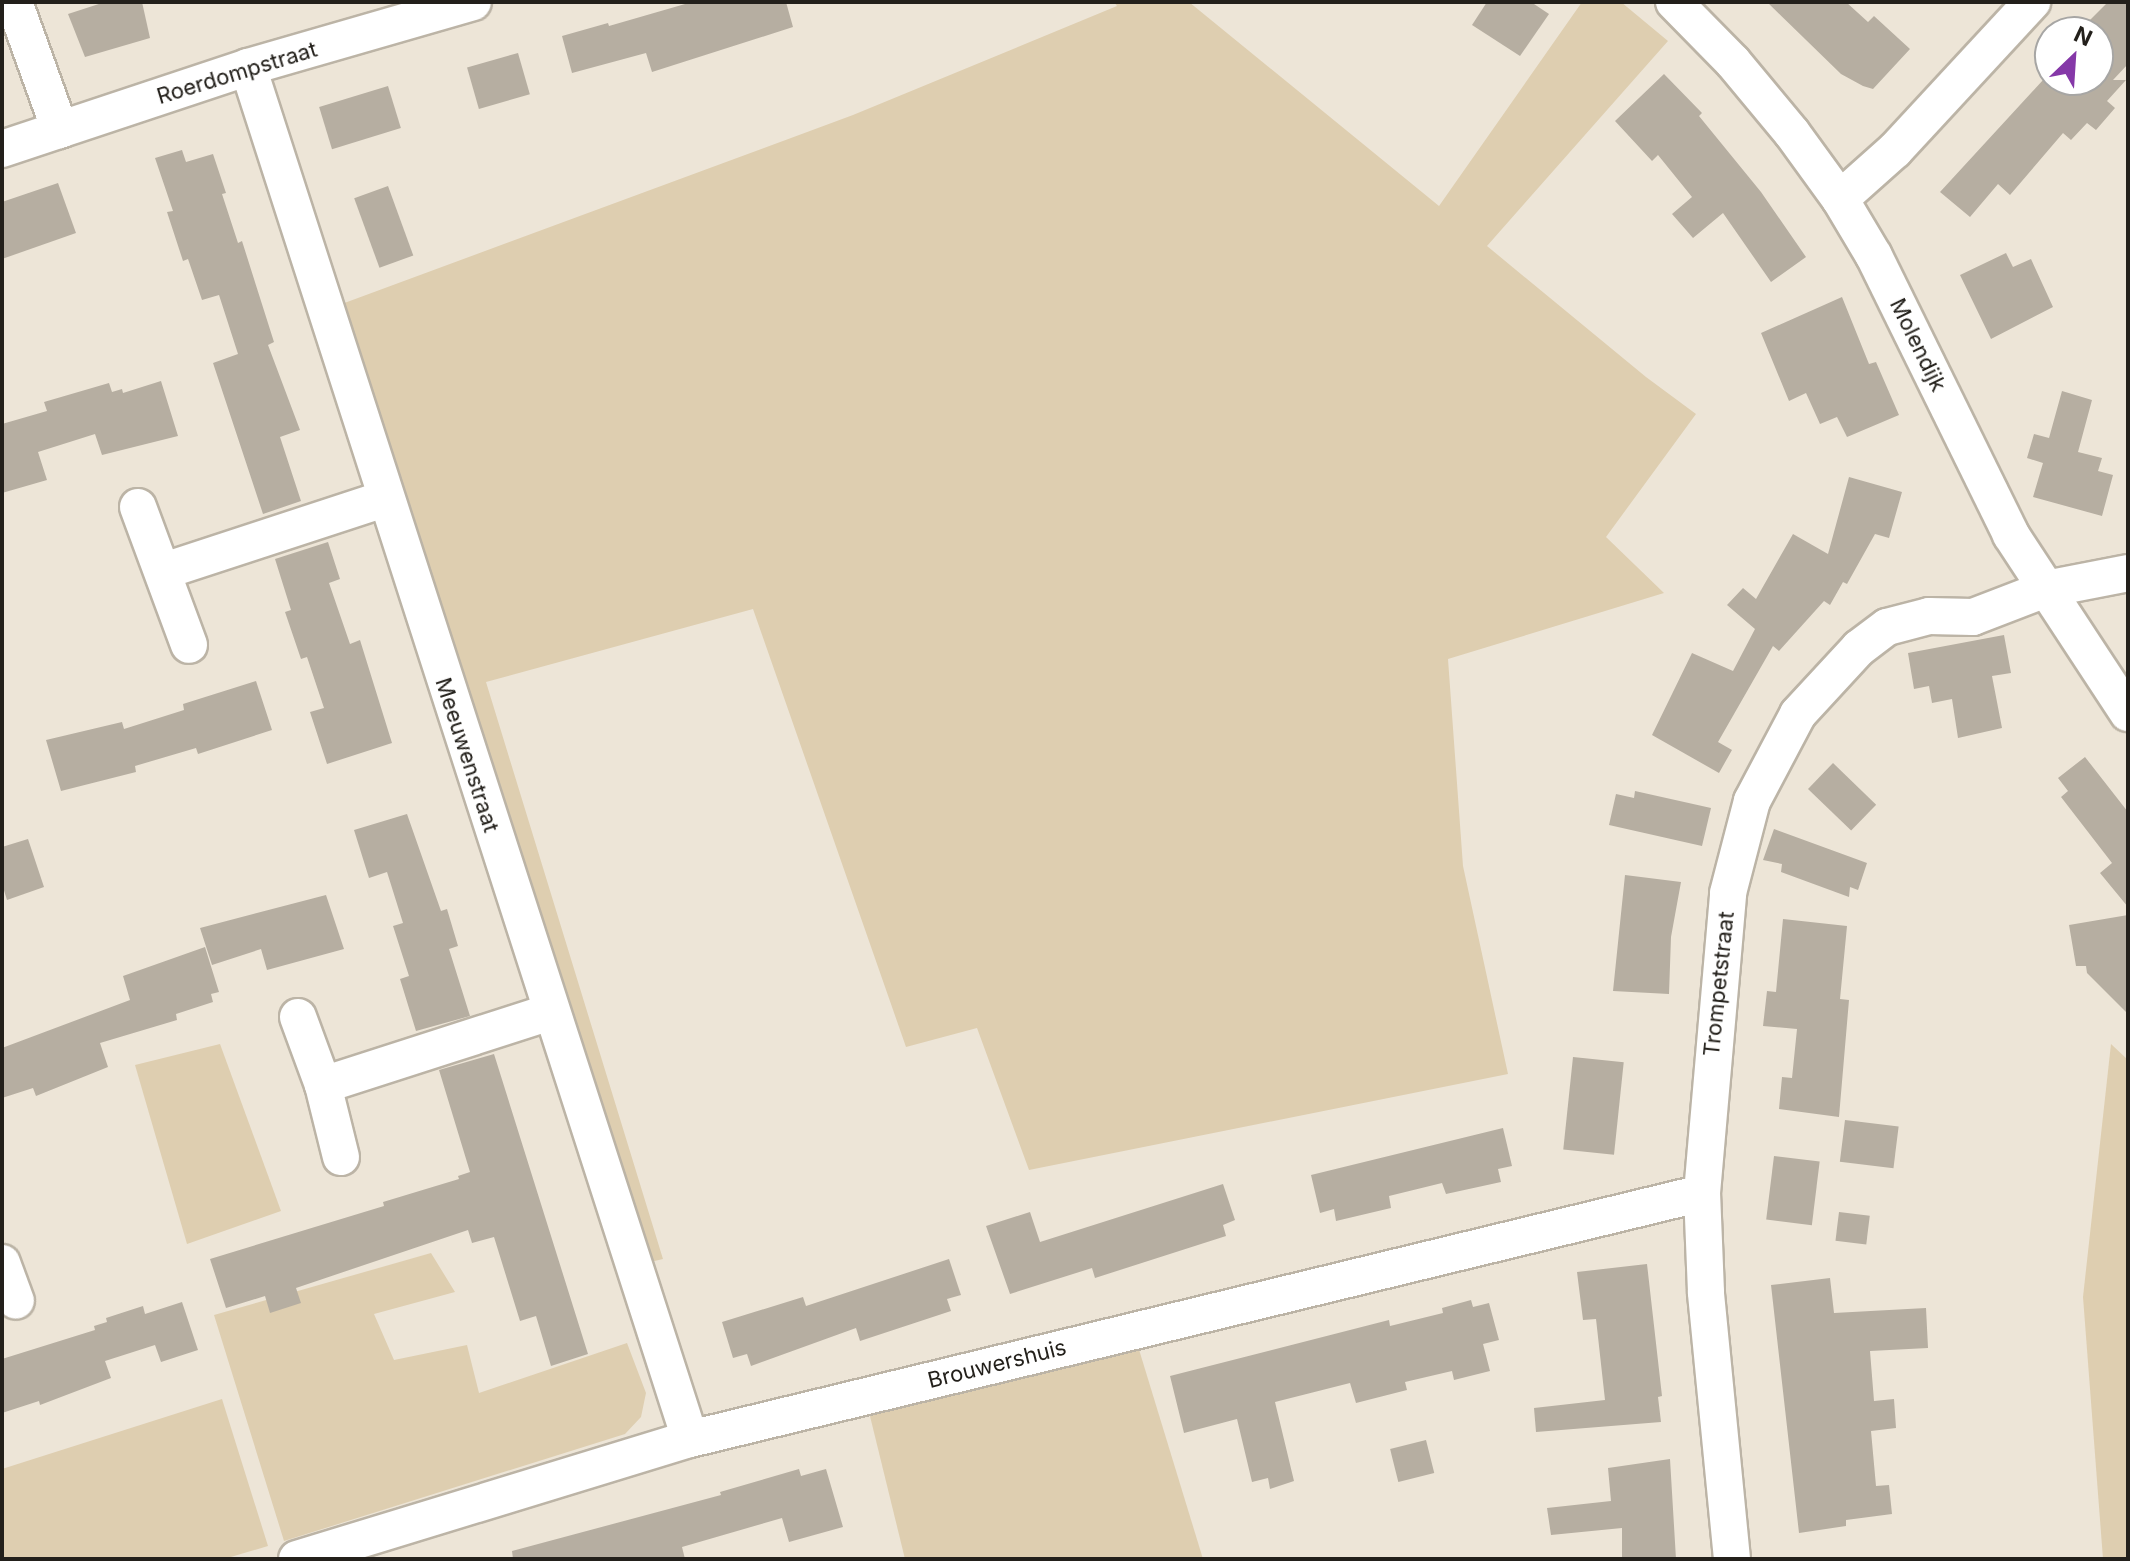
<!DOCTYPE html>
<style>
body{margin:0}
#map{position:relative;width:2130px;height:1561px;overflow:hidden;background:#ede5d7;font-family:Inter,sans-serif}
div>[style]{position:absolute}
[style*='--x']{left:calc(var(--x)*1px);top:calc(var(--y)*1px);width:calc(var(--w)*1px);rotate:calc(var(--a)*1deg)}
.green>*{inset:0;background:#deceb0}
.building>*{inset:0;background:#b6aea1;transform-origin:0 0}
.roads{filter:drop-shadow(2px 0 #bcb4a6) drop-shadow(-2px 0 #bcb4a6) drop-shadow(0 2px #bcb4a6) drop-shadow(0 -2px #bcb4a6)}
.minor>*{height:36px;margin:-18px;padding:0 18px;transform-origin:18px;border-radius:18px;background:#fff}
span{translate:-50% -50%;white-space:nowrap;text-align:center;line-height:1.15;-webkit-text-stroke:7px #fff;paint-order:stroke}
.street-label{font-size:22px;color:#23201b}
.frame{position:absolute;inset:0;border:4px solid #23201b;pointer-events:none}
.north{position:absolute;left:2034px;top:16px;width:80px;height:80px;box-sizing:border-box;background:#fff;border:2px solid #a7a6a4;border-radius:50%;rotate:25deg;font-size:22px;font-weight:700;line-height:32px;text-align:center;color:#23201b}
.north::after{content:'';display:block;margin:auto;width:28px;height:36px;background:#8538a8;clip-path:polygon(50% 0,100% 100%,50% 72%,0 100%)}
</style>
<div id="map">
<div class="green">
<i style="clip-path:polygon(1114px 2px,1189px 2px,1439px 206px,1582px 2px,1621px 2px,1668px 41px,1487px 246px,1646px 377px,1696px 414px,1606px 537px,1664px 593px,1448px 659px,1463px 866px,1508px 1074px,1029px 1170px,977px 1028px,906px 1047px,753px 609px,486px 682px,663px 1259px,646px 1263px,339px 305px,853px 115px,1117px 6px)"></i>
<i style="clip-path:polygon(220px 1044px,281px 1211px,187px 1244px,135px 1065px)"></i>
<i style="clip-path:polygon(2111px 1044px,2128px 1060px,2128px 1559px,2103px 1559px,2083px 1297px)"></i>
<i style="clip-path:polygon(431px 1253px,455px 1292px,374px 1314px,394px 1360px,467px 1345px,479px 1393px,627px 1343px,646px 1393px,641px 1417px,625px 1434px,284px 1541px,214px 1315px)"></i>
<i style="clip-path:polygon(1137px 1343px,1203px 1559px,905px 1559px,869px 1412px)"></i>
<i style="clip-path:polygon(222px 1399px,268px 1546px,224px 1559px,2px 1559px,2px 1469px)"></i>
</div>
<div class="building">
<i style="clip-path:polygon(105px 2px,142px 2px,150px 38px,85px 57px,68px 14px)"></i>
<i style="clip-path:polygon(692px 2px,786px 2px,793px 27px,652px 72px,646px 53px,572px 73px,562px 36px,608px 23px,609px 26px)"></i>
<i style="clip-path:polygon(1487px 2px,1531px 2px,1549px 14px,1520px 56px,1472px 25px)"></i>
<i style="clip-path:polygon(1767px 2px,1846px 2px,1868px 22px,1874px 16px,1910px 49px,1873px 89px,1863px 86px,1841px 74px)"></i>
<i style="clip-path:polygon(2108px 2px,2128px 2px,2128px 64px,2113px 80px,2126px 80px,2107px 101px,2115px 108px,2096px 130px,2087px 123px,2071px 140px,2063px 133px,2010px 195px,1998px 184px,1970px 217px,1940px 192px,2043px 80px,2098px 80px,2098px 32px,2086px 24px)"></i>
<i style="left:518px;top:53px;width:43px;height:53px;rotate:74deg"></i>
<i style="clip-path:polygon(1664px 74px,1702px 113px,1699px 116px,1761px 192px,1806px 257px,1771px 282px,1723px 213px,1693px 238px,1672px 214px,1692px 197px,1658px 155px,1652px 161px,1615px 121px)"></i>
<i style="left:388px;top:86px;width:44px;height:72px;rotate:73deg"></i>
<i style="clip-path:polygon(182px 150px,186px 162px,213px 154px,226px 193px,222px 194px,238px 243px,242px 241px,274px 342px,268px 345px,300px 430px,280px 437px,301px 501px,263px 514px,213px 363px,238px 354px,219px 295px,202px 300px,188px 259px,183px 261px,167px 212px,173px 211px,155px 158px)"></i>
<i style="clip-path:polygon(58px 183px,76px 233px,2px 259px,2px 202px)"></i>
<i style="left:388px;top:186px;width:74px;height:36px;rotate:70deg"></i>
<i style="clip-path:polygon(2006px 253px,2013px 267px,2031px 259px,2053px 307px,1991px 339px,1960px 275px)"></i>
<i style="clip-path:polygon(1842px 297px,1869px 364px,1876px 362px,1899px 415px,1847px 437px,1837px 417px,1820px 424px,1806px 393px,1789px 401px,1761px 333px)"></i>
<i style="clip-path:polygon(161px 381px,178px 436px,102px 455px,95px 434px,38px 452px,47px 480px,2px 493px,2px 424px,47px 411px,44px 402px,109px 383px,112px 392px,122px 389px,123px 393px)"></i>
<i style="clip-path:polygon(2062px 391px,2092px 400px,2078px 452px,2102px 458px,2098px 471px,2113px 475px,2102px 516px,2033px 497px,2043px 463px,2027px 458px,2034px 434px,2049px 438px)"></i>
<i style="clip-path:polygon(1849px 477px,1902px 492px,1889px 538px,1875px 534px,1847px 584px,1843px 582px,1830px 605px,1824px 601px,1779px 651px,1773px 646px,1718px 742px,1732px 750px,1719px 773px,1652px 735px,1692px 653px,1733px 671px,1755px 629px,1727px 605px,1743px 588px,1756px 599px,1793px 534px,1828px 554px)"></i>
<i style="clip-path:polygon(328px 542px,340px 579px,329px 583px,350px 644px,360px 640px,392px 743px,327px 764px,310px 712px,324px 708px,307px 657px,301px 659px,285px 612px,291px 610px,275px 559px)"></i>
<i style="clip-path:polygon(2004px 635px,2011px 673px,1992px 676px,2002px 728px,1958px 738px,1952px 699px,1932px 703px,1929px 686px,1914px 689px,1908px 653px)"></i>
<i style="clip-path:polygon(256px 681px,272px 730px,198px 754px,196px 748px,135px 766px,136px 772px,61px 791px,46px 740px,122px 722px,124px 729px,184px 710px,183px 704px)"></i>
<i style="clip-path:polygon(2085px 757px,2128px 812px,2128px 907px,2100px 873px,2112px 863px,2061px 797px,2068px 791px,2058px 778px)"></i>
<i style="left:1833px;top:763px;width:60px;height:36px;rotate:44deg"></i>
<i style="clip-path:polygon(1635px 791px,1711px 808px,1702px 846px,1609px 825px,1616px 794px,1634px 798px)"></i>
<i style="clip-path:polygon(407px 814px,441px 911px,447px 909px,458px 946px,449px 949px,470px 1016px,416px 1031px,400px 979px,409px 976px,393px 926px,403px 923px,387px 872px,369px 878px,354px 830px)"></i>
<i style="clip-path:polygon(1774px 829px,1867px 863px,1858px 890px,1850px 887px,1849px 897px,1781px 872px,1782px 864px,1763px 860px)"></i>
<i style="clip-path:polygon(28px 839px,44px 887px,7px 900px,2px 884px,2px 847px)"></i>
<i style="clip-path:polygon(1625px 875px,1681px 882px,1671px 937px,1669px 994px,1613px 991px)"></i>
<i style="clip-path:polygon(326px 895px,344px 949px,267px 970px,261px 949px,212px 965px,200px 928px)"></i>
<i style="clip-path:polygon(2128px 915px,2128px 1014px,2087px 973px,2086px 966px,2076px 966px,2069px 925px)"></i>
<i style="clip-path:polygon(1783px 919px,1847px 926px,1840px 999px,1849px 1000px,1839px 1117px,1779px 1109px,1782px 1077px,1792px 1078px,1797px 1029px,1763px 1026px,1767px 991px,1776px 992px)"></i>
<i style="clip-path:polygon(205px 947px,219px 992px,211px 994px,213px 1002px,176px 1014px,177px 1020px,100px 1043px,108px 1067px,36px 1096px,33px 1088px,2px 1098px,2px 1048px,130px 1000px,123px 976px)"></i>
<i style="clip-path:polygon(494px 1054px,588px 1354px,551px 1366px,536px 1316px,520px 1321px,494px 1237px,472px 1243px,468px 1230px,296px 1288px,301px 1303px,270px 1313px,265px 1296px,226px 1308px,210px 1259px,384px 1206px,383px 1202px,459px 1179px,458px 1176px,470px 1172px,439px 1070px)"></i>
<i style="left:1573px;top:1057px;width:51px;height:93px;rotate:6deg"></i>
<i style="left:1845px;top:1120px;width:54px;height:42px;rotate:7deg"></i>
<i style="clip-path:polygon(1503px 1128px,1512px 1166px,1498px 1169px,1501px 1182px,1446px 1194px,1442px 1183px,1389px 1196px,1391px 1208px,1336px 1221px,1334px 1209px,1320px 1213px,1311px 1175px)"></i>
<i style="left:1774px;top:1156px;width:46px;height:64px;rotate:7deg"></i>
<i style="clip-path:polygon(1223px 1184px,1235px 1220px,1223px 1225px,1226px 1236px,1095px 1278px,1092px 1268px,1010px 1294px,986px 1226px,1030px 1212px,1040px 1242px)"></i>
<i style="left:1839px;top:1212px;width:31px;height:29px;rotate:7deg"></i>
<i style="clip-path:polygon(949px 1259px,961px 1295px,947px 1299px,951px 1311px,860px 1341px,856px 1328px,751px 1366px,747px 1354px,733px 1358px,722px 1322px,803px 1297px,806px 1306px)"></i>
<i style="clip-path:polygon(1647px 1264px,1662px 1396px,1658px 1397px,1661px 1422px,1536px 1432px,1534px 1408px,1605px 1400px,1596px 1319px,1583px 1320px,1577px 1272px)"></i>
<i style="clip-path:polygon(1830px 1278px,1834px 1313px,1926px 1308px,1928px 1348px,1870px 1351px,1874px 1401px,1894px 1399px,1896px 1428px,1871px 1431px,1876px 1486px,1889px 1485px,1892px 1514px,1846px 1520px,1846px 1526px,1799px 1533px,1771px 1285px)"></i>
<i style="clip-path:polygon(1471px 1300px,1473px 1307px,1489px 1303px,1499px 1340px,1483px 1344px,1490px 1371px,1454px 1380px,1452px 1371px,1405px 1382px,1407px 1390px,1356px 1403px,1350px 1383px,1275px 1402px,1294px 1481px,1270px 1489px,1268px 1478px,1252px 1482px,1237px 1419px,1184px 1433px,1170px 1376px,1389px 1320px,1390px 1326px,1443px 1313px,1442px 1308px)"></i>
<i style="clip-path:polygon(182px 1302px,198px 1350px,161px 1362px,155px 1345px,105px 1361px,111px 1378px,40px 1405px,39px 1401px,2px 1413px,2px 1359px,95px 1330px,94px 1326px,107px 1322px,106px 1318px,143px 1306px,145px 1314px)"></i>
<i style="left:1426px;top:1440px;width:34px;height:37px;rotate:76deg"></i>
<i style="clip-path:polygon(1670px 1459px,1676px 1559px,1622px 1559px,1622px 1528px,1551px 1535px,1547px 1508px,1611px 1501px,1608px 1468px)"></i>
<i style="clip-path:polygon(799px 1469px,801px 1476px,826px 1469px,843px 1527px,789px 1542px,782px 1518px,682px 1547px,685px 1559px,513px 1559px,512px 1551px,721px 1495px,720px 1492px)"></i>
</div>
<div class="roads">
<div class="minor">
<i style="--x:14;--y:2;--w:136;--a:70.2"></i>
<i style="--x:1674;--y:2;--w:84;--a:45.5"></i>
<i style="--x:1733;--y:62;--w:92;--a:50.3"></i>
<i style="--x:1792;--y:133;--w:82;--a:54"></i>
<i style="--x:1840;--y:199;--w:66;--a:59.2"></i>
<i style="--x:1874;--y:256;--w:311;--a:63.8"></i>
<i style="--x:2011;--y:535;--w:213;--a:56.7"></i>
<i style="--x:248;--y:67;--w:1441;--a:72.14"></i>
<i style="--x:2;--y:149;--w:259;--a:-18.4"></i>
<i style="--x:248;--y:67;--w:234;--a:-16.1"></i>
<i style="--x:1840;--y:199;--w:74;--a:-41.7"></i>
<i style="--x:1895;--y:150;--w:202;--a:-47.2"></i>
<i style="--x:138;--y:507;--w:147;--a:69.7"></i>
<i style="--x:164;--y:571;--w:231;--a:-18.1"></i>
<i style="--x:298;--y:1017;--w:72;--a:69.8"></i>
<i style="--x:341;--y:1157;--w:74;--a:-104"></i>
<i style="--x:323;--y:1085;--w:239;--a:-17.8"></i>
<i style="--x:2;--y:1263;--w:40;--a:69.8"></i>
<i style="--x:297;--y:1559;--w:411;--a:-17"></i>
<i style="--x:690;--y:1439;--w:1041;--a:-13.66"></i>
<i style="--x:1732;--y:1559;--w:268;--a:-95.6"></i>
<i style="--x:1706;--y:1292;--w:99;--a:-92.3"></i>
<i style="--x:1702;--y:1193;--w:301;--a:-85"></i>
<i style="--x:1728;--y:893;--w:95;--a:-75.4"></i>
<i style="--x:1752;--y:801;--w:98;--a:-62.1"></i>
<i style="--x:1798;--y:714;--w:90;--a:-47.3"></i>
<i style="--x:1859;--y:648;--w:35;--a:-37"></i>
<i style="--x:1887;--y:627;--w:43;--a:-14.7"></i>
<i style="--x:1929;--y:616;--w:44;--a:1.3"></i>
<i style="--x:1973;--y:617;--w:78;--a:-21"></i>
<i style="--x:2046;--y:589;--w:84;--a:-11"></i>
</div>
</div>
<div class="street-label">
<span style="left:237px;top:73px;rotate:-17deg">Roerdompstraat</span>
<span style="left:1918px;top:345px;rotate:64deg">Molendijk</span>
<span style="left:467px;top:755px;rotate:72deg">Meeuwenstraat</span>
<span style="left:1719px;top:984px;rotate:-84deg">Trompetstraat</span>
<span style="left:997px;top:1364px;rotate:-14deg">Brouwershuis</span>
</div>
<div class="frame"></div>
<div class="north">N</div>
</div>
